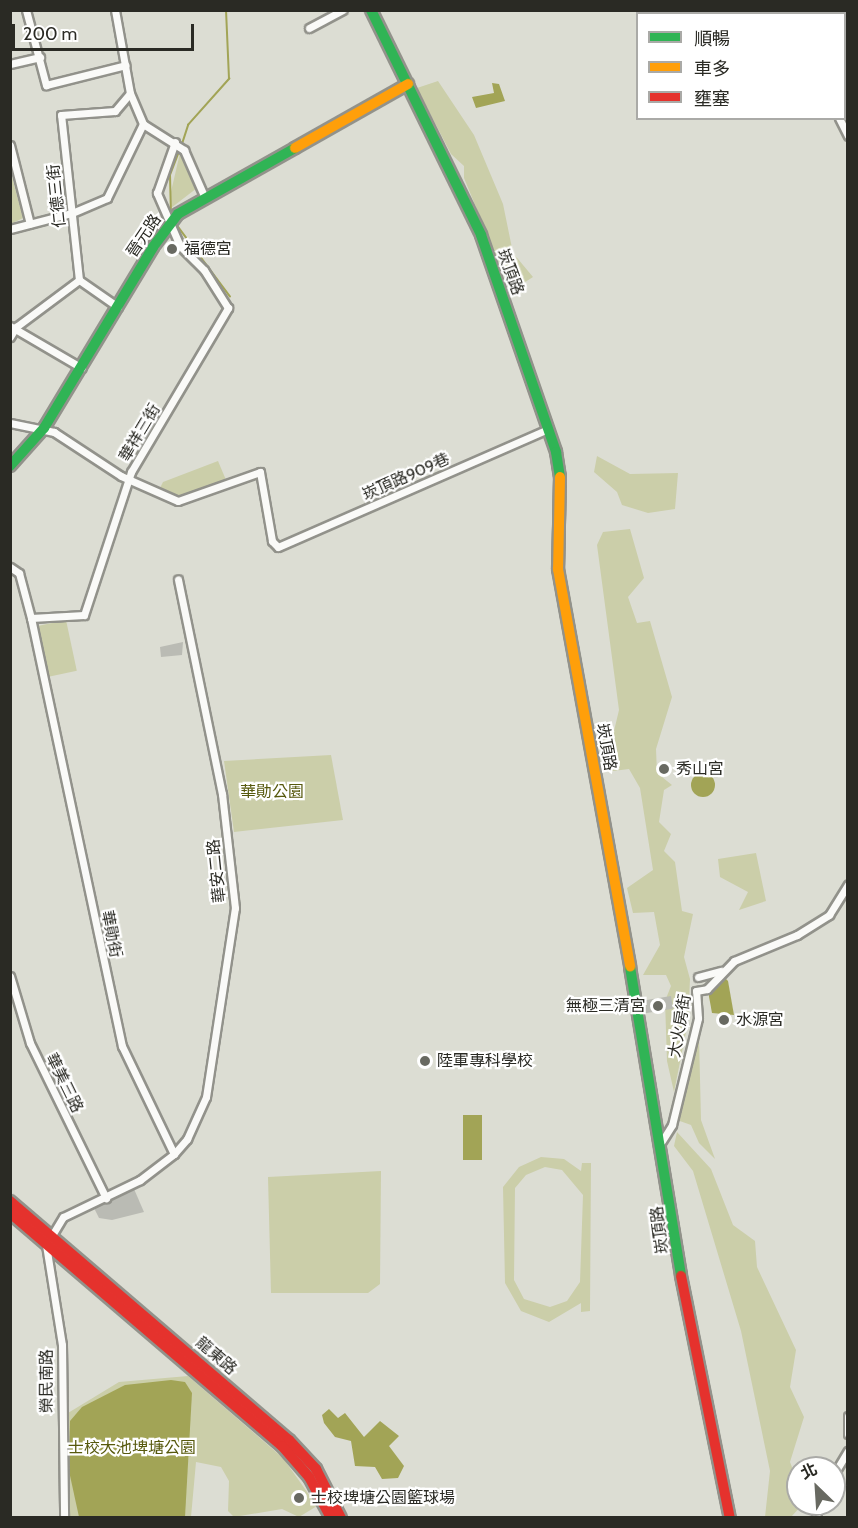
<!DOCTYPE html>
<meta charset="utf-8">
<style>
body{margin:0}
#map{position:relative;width:858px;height:1528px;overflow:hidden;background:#dcddd3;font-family:Cabin,"Noto Sans TC",sans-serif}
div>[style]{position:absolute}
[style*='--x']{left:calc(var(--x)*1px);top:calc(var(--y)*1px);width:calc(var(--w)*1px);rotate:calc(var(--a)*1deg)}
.green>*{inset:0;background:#cbcea9;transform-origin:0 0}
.water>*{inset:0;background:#a2a456;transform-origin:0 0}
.round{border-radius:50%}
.stream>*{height:1.5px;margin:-0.75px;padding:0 0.75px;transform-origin:0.75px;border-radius:0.75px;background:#a2a456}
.building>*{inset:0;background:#babbb4;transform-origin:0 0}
.roads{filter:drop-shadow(2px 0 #92928b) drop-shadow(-2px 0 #92928b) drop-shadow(0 2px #92928b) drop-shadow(0 -2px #92928b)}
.street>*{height:7px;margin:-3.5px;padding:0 3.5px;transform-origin:3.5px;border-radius:3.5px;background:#fafaf8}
.fast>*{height:10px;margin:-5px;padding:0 5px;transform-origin:5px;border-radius:5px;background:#30b455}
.slow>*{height:10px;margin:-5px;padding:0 5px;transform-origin:5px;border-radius:5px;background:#ff9f0a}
.jam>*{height:10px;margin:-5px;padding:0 5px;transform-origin:5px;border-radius:5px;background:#e5322d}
.dots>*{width:16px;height:16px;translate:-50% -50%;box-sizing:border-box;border:3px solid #fff;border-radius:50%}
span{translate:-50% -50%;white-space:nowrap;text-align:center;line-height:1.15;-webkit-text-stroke:4.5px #fff;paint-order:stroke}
.street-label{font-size:16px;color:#2a2a24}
.poi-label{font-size:16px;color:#2a2a24}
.left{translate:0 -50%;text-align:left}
.right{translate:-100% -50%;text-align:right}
.park-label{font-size:16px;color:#57590d}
.frame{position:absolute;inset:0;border:12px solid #2a2a24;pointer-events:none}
.legend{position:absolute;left:636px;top:12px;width:210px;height:108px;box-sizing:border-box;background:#fff;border:2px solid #aaaaa7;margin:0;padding:8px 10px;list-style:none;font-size:18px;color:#2a2a24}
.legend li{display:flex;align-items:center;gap:12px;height:30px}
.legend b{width:30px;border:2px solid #aaaaa7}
.north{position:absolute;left:786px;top:1456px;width:60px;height:60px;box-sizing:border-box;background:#fff;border:2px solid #aaaaa7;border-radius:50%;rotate:335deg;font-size:16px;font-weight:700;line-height:24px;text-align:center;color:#2a2a24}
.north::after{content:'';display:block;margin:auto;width:21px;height:27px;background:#686961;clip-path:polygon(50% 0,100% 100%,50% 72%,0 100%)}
.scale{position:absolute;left:12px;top:24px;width:182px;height:27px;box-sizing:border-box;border:3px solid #2a2a24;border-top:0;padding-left:8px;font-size:18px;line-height:21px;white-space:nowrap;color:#2a2a24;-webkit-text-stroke:4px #fff;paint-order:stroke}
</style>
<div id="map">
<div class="green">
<i style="clip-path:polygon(438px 81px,474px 135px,503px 204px,513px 253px,533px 277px,519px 286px,504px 275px,464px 178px,464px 166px,451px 154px,417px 88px)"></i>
<i style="clip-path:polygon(180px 153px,197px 188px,171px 208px,170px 196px)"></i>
<i style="clip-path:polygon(11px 173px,23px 218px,11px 224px,10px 173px)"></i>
<i style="clip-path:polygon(597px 456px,630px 474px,678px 473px,675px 509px,648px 513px,622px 505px,617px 492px,594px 472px)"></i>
<i style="clip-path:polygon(218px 461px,226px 480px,180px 498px,160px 488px,163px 482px)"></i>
<i style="clip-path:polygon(630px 529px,644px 578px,628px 597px,637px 623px,650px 621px,672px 697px,656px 749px,657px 773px,672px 785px,664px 790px,659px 822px,671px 834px,664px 851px,675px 862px,682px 911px,693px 914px,684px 957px,690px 979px,688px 1022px,674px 1092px,667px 1061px,665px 1001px,671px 986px,666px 975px,643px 975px,660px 945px,654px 912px,633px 913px,627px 888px,653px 870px,640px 788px,629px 769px,605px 772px,598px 742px,613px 735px,619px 710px,597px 545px,603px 532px)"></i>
<i style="left:66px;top:620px;width:52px;height:30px;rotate:78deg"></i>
<i style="clip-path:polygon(331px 755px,343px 820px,234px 832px,224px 761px)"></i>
<i style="clip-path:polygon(756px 853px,766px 901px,739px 910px,748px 892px,720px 877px,718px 859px)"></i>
<i style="clip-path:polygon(699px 1037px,701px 1120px,715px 1159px,699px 1143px,691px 1125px,677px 1120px)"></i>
<i style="clip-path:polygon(677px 1132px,711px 1169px,733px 1225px,755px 1241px,757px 1267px,796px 1350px,790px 1387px,804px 1417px,790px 1462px,798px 1483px,798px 1504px,803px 1504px,791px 1517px,765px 1517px,770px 1471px,741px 1331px,693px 1171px,674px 1146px)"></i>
<i style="clip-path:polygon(evenodd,541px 1157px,564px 1159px,581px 1171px,582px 1163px,591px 1163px,590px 1311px,581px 1312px,581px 1303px,549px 1322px,521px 1311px,505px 1283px,503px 1187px,519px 1167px,541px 1157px,545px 1167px,562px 1170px,583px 1195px,580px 1282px,567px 1301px,550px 1307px,524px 1299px,514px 1280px,515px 1188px,526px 1175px,545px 1167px)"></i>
<i style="clip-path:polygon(381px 1171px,380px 1284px,368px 1293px,271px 1293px,268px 1177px)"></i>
<i style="clip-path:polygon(188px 1376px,283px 1458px,317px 1506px,299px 1517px,282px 1509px,234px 1517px,228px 1511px,229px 1481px,221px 1467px,196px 1462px,191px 1517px,69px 1517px,68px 1413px,119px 1382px)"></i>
</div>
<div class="water">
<i style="clip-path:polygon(492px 83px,499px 84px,505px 101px,476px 108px,472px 97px,494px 93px)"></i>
<i class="round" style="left:691px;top:773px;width:24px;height:24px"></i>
<i style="clip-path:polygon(723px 976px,728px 981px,734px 1015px,712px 1013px,708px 991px)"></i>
<i style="left:463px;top:1115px;width:19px;height:45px"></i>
<i style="clip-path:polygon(171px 1380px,185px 1382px,192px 1393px,185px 1517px,79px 1517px,69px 1471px,70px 1421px,82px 1407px,125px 1385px)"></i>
<i style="clip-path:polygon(329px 1409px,338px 1418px,345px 1413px,364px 1437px,380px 1421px,399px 1436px,389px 1446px,404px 1466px,398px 1478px,382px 1479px,375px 1467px,355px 1466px,351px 1441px,335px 1437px,324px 1423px,322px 1415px)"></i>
</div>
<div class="stream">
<i style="--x:843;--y:118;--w:10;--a:61"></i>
<i style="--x:182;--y:144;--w:20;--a:-72"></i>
<i style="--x:188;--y:125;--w:62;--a:-48.3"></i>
<i style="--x:229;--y:79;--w:69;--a:-92.5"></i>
<i style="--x:171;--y:216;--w:41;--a:-91.4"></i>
<i style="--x:170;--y:175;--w:26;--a:-69"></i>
<i style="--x:177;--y:225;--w:89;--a:53.3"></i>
</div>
<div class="building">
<i style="clip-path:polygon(183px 642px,182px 655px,161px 657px,160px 647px)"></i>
<i style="left:671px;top:996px;width:13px;height:28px;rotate:81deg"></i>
<i style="clip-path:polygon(134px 1189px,144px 1212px,112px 1220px,99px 1218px,94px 1208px)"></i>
</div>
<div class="roads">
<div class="street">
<i style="--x:26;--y:10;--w:78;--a:75.1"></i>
<i style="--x:46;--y:85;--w:82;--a:-14"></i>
<i style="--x:115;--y:10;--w:84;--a:79.8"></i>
<i style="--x:130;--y:93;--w:34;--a:67"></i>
<i style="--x:143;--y:124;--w:49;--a:32.4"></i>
<i style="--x:184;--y:150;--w:52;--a:66.4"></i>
<i style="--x:800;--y:10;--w:4;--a:90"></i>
<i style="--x:309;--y:28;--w:38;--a:-28"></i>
<i style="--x:10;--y:64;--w:31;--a:-13"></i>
<i style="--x:839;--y:118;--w:20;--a:63"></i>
<i style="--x:10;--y:145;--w:81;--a:75.8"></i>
<i style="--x:10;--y:229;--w:64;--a:-14.5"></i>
<i style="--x:72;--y:213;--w:38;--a:-23"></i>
<i style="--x:107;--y:198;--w:82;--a:-64.1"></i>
<i style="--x:118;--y:307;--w:47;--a:-145.3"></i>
<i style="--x:79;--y:280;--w:166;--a:-96.2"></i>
<i style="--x:61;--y:115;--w:54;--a:-4.2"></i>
<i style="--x:115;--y:111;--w:23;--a:-50"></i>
<i style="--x:10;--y:326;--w:83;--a:30.3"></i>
<i style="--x:10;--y:337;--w:12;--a:-59"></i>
<i style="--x:16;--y:327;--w:79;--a:-36.7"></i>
<i style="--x:10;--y:423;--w:45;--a:11.6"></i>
<i style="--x:54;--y:432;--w:80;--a:33.3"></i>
<i style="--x:121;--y:476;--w:62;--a:23.7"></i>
<i style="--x:178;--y:501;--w:87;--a:-19.5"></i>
<i style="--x:260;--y:472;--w:70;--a:80.1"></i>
<i style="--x:272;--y:541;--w:8;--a:45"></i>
<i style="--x:278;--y:547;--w:295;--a:-23.6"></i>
<i style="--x:10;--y:567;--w:11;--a:34"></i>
<i style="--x:19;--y:573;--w:47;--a:75.1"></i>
<i style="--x:31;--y:618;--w:438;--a:78"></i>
<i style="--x:122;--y:1046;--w:120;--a:64.3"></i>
<i style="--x:174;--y:1154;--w:43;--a:142.6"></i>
<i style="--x:140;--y:1180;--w:85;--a:154.3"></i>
<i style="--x:63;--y:1217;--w:33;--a:121"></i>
<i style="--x:46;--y:1245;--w:101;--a:80.9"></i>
<i style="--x:62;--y:1345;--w:173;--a:89.3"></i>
<i style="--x:31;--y:618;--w:53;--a:-3.2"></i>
<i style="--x:84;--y:615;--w:151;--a:-71.8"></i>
<i style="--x:131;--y:472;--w:191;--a:-59.4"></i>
<i style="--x:228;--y:308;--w:45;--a:-122.3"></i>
<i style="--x:204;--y:270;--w:34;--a:-135"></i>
<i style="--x:180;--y:246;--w:58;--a:-113.5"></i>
<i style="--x:157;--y:193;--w:54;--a:-70.6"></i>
<i style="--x:10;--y:976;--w:70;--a:73.4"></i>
<i style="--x:30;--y:1043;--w:173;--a:63.9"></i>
<i style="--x:698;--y:977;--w:24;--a:-15"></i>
<i style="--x:662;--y:1141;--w:19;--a:-58"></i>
<i style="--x:672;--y:1125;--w:110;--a:-76.3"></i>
<i style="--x:698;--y:1018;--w:27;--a:-94"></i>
<i style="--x:696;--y:991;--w:11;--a:-10"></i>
<i style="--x:707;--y:989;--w:39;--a:-46"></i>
<i style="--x:734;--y:961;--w:68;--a:-22.4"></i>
<i style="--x:797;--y:935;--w:38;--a:-32"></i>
<i style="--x:829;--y:915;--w:36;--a:-58"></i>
<i style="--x:174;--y:1154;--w:20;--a:-49"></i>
<i style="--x:187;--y:1139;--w:46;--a:-65.7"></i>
<i style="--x:206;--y:1097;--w:191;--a:-81.3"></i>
<i style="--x:235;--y:908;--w:115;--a:-96.5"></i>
<i style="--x:222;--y:794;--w:219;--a:-101.6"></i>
<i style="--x:848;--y:1416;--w:18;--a:90"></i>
<i style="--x:834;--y:1474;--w:27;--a:-59"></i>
<i style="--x:816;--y:1518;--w:14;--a:-82"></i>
</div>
<div class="fast">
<i style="--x:371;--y:10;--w:250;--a:63.9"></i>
<i style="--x:481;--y:235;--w:230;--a:70.9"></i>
<i style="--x:556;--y:452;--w:25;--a:81"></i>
<i style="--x:10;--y:466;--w:51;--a:-48.2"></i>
<i style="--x:44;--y:428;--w:211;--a:-58.9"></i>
<i style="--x:153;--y:247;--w:41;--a:-52.9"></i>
<i style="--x:178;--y:214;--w:134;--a:-29.4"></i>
<i style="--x:630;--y:967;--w:313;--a:80.6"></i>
</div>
<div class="slow">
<i style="--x:295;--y:148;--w:130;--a:-29.5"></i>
<i style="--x:560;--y:477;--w:92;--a:91.2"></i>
<i style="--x:558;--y:569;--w:404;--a:79.7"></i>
</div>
<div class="jam">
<i style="--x:10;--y:1201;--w:367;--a:40.6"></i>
<i style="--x:289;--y:1440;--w:40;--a:47"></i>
<i style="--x:316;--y:1469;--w:55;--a:63"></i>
<i style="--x:10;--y:1213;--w:358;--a:40.6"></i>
<i style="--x:282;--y:1446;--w:41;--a:48.9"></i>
<i style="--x:309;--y:1477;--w:47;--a:61.8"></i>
<i style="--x:681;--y:1276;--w:247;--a:78.6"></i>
</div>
</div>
<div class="dots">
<i style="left:172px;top:249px;background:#686961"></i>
<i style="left:664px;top:769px;background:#686961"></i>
<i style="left:658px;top:1006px;background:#686961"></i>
<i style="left:724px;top:1020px;background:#686961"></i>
<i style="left:425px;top:1061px;background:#686961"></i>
<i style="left:299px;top:1498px;background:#686961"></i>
</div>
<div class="street-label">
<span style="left:57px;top:196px;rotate:-96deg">仁德三街</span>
<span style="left:144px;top:236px;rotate:-56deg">晉元路</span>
<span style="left:510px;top:272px;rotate:70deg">崁頂路</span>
<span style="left:140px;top:433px;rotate:-59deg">華祥三街</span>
<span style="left:406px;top:477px;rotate:-24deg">崁頂路909巷</span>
<span style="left:606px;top:747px;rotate:80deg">崁頂路</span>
<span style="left:217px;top:871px;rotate:-96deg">華安二路</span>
<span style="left:111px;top:934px;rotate:79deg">華勛街</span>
<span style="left:680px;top:1026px;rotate:-80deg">大火房街</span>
<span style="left:64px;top:1083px;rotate:64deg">華美三路</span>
<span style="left:660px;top:1230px;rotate:-97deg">崁頂路</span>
<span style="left:216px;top:1356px;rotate:41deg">龍東路</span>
<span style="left:47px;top:1381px;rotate:-90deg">榮民南路</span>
</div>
<div class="poi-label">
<span class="left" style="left:184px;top:249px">福德宮</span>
<span class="left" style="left:676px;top:769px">秀山宮</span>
<span class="right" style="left:646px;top:1006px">無極三清宮</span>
<span class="left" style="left:736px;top:1020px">水源宮</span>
<span class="left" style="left:437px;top:1061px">陸軍專科學校</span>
<span class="left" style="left:311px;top:1498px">士校埤塘公園籃球場</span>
</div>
<div class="park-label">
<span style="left:272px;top:792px">華勛公園</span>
<span style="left:132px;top:1448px">士校大池埤塘公園</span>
</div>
<div class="frame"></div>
<ul class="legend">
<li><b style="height:8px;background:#30b455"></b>順暢</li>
<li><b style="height:8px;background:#ff9f0a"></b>車多</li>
<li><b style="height:8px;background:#e5322d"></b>壅塞</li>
</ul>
<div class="north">北</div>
<div class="scale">200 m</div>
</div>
